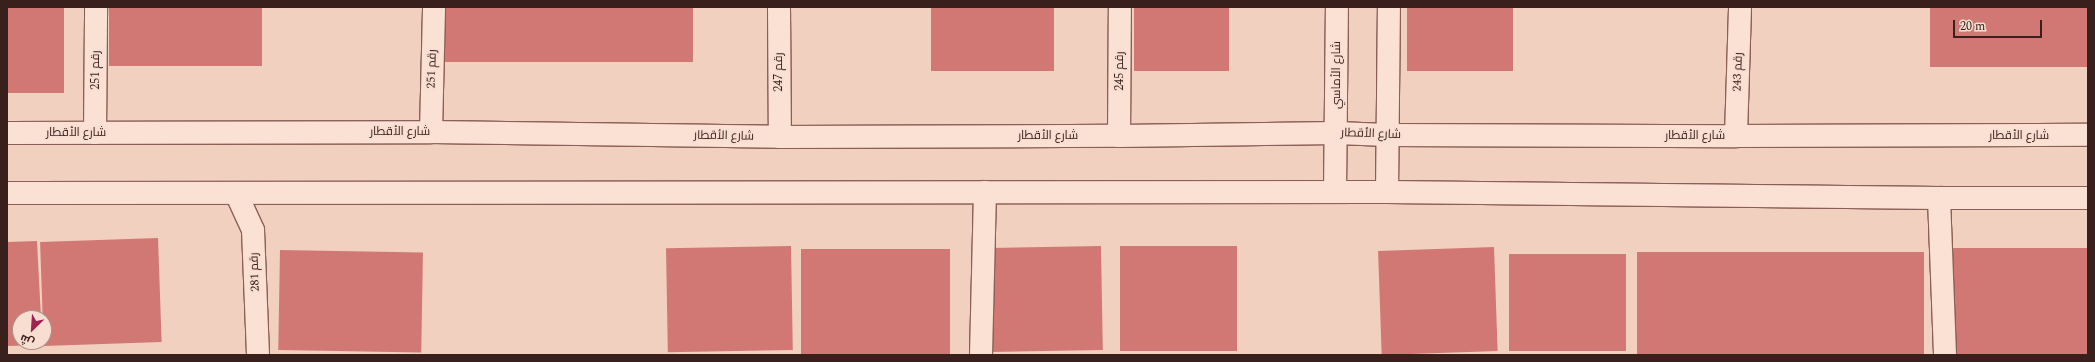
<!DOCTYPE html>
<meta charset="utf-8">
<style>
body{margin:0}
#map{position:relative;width:2095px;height:362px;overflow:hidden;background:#f1d0c0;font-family:Spectral,Cairo,serif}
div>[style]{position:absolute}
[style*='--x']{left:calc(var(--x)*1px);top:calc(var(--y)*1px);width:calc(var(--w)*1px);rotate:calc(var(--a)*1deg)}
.building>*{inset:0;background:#d17874;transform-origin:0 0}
.roads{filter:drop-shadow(1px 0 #8b5f57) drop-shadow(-1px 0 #8b5f57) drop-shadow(0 1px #8b5f57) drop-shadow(0 -1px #8b5f57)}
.street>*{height:22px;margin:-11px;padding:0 11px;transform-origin:11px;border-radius:11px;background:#fbe1d4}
.secondary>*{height:22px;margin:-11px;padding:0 11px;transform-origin:11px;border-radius:11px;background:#fbe1d4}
span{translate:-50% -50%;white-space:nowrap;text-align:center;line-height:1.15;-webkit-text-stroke:3.5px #f8ded1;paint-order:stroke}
.street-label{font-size:12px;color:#3a201c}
.frame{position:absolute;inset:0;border:8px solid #3a201c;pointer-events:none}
.north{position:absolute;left:12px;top:310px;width:40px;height:40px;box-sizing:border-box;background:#f8ded1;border:1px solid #ac9289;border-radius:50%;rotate:205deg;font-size:11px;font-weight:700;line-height:16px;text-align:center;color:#3a201c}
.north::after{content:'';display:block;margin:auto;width:14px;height:18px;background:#9e2352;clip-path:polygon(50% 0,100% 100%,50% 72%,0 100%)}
.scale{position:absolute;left:1953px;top:20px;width:89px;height:18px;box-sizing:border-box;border:2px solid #3a201c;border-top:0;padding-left:5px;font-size:12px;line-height:14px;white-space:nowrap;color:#3a201c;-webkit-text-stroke:3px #f8ded1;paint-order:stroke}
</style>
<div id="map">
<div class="building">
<i style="left:7px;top:7px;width:57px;height:86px"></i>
<i style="left:109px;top:7px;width:153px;height:59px"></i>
<i style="left:444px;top:7px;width:249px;height:55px"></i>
<i style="left:931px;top:7px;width:123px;height:64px"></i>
<i style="left:1134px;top:7px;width:95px;height:64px"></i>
<i style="left:1407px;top:7px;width:106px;height:64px"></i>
<i style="left:1930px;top:7px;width:158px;height:60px"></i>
<i style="left:158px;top:238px;width:104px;height:118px;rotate:88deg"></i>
<i style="clip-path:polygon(37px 241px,41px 318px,20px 318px,20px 342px,42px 342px,42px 345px,7px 346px,7px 242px)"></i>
<i style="left:791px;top:246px;width:104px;height:125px;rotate:89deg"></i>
<i style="left:1101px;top:246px;width:104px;height:114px;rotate:89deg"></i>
<i style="left:1120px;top:246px;width:117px;height:105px"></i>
<i style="left:1494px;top:247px;width:104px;height:116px;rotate:88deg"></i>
<i style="left:2088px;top:248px;width:107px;height:138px;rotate:90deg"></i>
<i style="left:801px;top:249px;width:149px;height:106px"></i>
<i style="left:280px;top:250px;width:143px;height:100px;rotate:1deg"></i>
<i style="left:1637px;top:252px;width:287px;height:102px"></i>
<i style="left:1509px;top:254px;width:117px;height:97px"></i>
</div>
<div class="roads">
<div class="street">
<i style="--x:779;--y:7;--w:130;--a:89.6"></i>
<i style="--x:431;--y:132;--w:125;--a:-88.6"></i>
<i style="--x:95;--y:133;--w:126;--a:-89.5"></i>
<i style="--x:1119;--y:136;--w:129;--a:-89.6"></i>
<i style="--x:1736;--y:136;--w:129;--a:-88.2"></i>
<i style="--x:236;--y:193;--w:41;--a:65.3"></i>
<i style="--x:253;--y:230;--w:125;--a:87.7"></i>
<i style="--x:1939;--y:198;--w:157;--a:87.8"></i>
<i style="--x:981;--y:355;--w:163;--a:-88.6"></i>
</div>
<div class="secondary">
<i style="--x:7;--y:133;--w:424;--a:-0.1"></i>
<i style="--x:431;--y:132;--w:349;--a:0.8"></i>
<i style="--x:780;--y:137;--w:339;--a:-0.2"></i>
<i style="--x:1119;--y:136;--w:218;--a:-0.8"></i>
<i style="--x:1337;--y:133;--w:50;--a:2.3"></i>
<i style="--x:1387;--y:135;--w:349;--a:0.2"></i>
<i style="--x:1736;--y:136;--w:352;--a:-0.2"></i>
<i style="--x:1335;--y:192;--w:185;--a:-89.4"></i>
<i style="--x:1387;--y:192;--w:185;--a:-89.4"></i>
<i style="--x:7;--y:193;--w:1380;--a:-0.04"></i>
<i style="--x:1387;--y:192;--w:552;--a:0.62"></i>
<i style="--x:1939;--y:198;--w:149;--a:0"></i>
</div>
</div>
<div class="street-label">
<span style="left:432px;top:69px;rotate:-88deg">رقم 251</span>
<span style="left:96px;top:70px;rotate:-90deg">رقم 251</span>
<span style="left:1120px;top:71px;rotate:-90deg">رقم 245</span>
<span style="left:779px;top:72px;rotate:-90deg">رقم 247</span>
<span style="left:1738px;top:72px;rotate:-88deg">رقم 243</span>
<span style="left:1337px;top:75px;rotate:-90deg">شارع الأماسي</span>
<span style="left:400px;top:132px">شارع الأقطار</span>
<span style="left:76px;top:133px">شارع الأقطار</span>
<span style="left:1371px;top:134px;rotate:2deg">شارع الأقطار</span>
<span style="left:724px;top:136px;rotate:1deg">شارع الأقطار</span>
<span style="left:1048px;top:136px">شارع الأقطار</span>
<span style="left:1695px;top:136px">شارع الأقطار</span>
<span style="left:2019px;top:136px">شارع الأقطار</span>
<span style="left:255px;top:272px;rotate:-92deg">رقم 281</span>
</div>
<div class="frame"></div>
<div class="north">ش</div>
<div class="scale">20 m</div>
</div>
